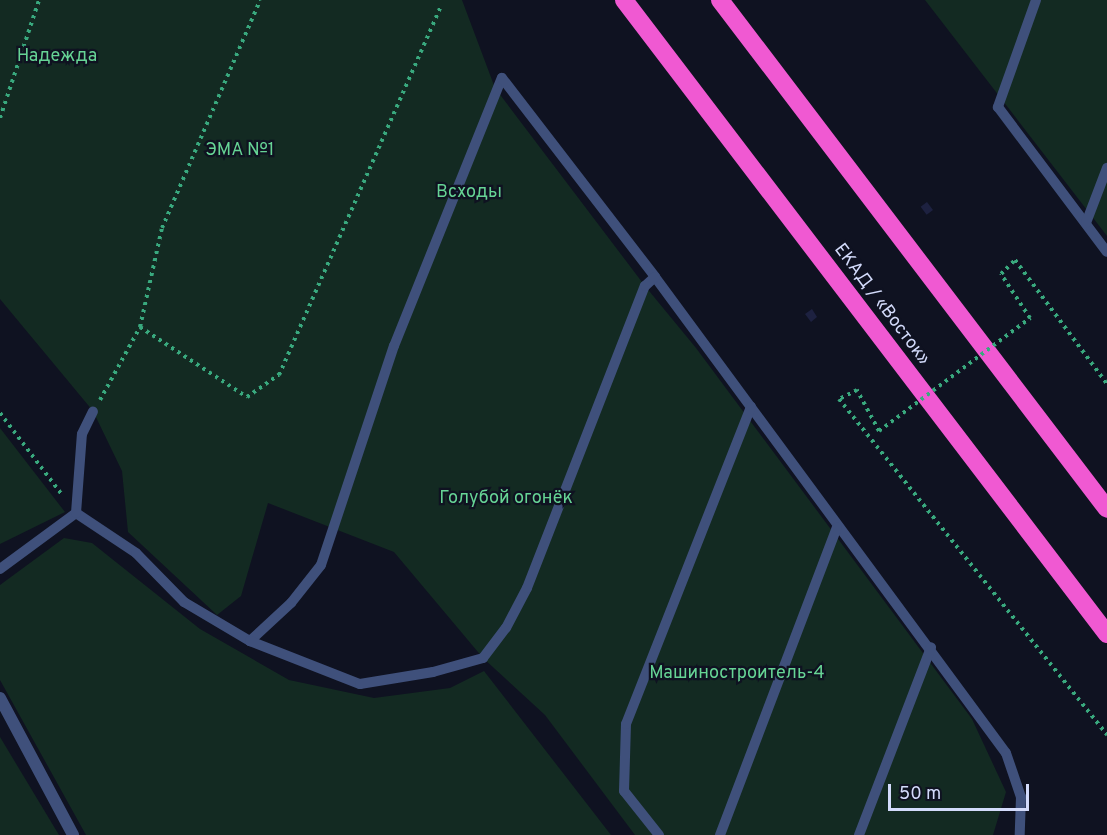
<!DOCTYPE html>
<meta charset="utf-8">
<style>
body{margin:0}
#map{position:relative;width:1107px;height:835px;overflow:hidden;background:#0f1221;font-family:Overpass,sans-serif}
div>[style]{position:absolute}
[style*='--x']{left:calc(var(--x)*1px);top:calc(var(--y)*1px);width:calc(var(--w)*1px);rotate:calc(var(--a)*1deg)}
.green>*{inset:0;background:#132a22}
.building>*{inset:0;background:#1d2140;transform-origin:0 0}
.path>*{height:4px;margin-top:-2px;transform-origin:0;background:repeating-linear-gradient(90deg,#39a97e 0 3px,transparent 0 7.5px)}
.lane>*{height:10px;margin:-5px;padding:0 5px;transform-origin:5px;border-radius:5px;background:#3f507b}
.street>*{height:12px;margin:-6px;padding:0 6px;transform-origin:6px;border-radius:6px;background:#3f507b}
.highway>*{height:18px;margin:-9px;padding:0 9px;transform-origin:9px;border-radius:9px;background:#f059d2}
.path-bridge>*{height:4px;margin-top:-2px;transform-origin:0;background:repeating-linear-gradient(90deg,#39a97e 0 3px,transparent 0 7.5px)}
span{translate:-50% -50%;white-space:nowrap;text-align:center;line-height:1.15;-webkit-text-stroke:4.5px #0f1221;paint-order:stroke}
.park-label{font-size:18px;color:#66d495}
.street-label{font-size:18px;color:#d3dbfb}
.scale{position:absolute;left:888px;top:784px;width:141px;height:27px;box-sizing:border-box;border:3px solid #d3dbfb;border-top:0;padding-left:8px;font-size:18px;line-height:21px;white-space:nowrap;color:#d3dbfb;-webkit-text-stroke:4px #0f1221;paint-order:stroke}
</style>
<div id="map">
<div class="green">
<i style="clip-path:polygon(0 0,462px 0,495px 88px,645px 286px,696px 348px,972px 719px,1006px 792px,993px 835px,635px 835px,545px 715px,483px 658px,394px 552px,268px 503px,241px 596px,217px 615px,128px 532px,122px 471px,93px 411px,0 299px)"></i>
<i style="clip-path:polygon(925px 0,1107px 0,1107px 236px)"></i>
<i style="clip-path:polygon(0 428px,65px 512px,0 544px)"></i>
<i style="clip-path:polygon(64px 538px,92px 543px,200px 629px,289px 680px,374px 698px,450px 688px,484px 671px,611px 835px,86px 835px,0 680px,0 585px)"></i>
<i style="clip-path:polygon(0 737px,59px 835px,0 835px)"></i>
</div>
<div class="building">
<i style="left:927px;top:202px;width:10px;height:8px;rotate:53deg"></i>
<i style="clip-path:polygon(812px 309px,817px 317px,811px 322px,805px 314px)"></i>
</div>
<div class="path">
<i style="--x:0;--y:118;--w:124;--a:-71.7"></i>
<i style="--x:1030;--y:318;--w:53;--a:-123.4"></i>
<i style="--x:1001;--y:274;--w:20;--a:-45"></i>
<i style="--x:1015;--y:260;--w:154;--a:53.4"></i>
<i style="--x:140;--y:327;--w:128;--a:33.2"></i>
<i style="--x:247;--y:397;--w:39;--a:-35"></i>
<i style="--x:279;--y:375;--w:403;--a:-66.3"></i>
<i style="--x:100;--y:400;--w:83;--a:-61.3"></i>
<i style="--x:140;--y:327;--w:101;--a:-77.5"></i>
<i style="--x:162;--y:228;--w:248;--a:-66.7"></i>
<i style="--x:0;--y:413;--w:104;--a:52.8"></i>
<i style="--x:879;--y:431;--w:47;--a:-118.2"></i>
<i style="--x:857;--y:390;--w:20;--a:153"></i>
<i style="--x:839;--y:399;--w:430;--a:51.4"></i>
</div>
<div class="lane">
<i style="--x:1036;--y:0;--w:114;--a:109.6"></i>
<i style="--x:998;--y:107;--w:181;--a:53.1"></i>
<i style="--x:1086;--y:223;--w:59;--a:-69.1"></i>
<i style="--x:76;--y:513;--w:72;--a:33.7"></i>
<i style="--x:136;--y:553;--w:69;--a:45.6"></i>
<i style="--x:184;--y:602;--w:77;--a:30.6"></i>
<i style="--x:250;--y:641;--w:56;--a:-42.8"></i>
<i style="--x:291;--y:603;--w:48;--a:-51.7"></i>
<i style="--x:321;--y:565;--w:231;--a:-71.6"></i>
<i style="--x:394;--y:346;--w:289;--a:-68.1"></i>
<i style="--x:502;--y:78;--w:251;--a:52.4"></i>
<i style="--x:655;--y:277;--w:591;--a:53.6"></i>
<i style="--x:1006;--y:753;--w:46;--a:71.2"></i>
<i style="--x:1021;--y:797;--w:38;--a:92"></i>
<i style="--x:0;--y:569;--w:94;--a:-36.4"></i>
<i style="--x:76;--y:513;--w:79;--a:-85.7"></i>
<i style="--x:82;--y:434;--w:25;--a:-64"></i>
<i style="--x:250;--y:641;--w:118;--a:21.4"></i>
<i style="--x:360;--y:684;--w:74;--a:-9.3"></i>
<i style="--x:433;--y:672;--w:52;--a:-15.6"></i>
<i style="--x:483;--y:658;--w:38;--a:-53"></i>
<i style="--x:506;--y:628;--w:45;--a:-62.3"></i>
<i style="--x:527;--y:588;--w:324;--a:-68.7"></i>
<i style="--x:645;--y:286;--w:13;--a:-42"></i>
<i style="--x:659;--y:835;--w:56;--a:-128.5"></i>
<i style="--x:624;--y:791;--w:67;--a:-88.3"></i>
<i style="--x:626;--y:724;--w:341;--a:-68.5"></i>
<i style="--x:720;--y:835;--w:329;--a:-69.2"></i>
<i style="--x:859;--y:835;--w:201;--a:-69"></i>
</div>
<div class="street">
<i style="--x:0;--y:698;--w:155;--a:61.9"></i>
</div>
<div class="highway">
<i style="--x:624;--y:0;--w:797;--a:52.7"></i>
<i style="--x:720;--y:0;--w:639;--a:52.75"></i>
</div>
<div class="path-bridge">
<i style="--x:879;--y:431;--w:189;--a:-36.8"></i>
</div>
<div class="park-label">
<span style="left:57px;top:57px">Надежда</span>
<span style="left:240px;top:151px">ЭМА №1</span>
<span style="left:469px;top:193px">Всходы</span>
<span style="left:506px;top:499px">Голубой огонёк</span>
<span style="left:737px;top:674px">Машиностроитель-4</span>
</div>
<div class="street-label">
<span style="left:881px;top:305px;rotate:53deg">ЕКАД / «Восток»</span>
</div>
<div class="scale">50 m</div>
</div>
